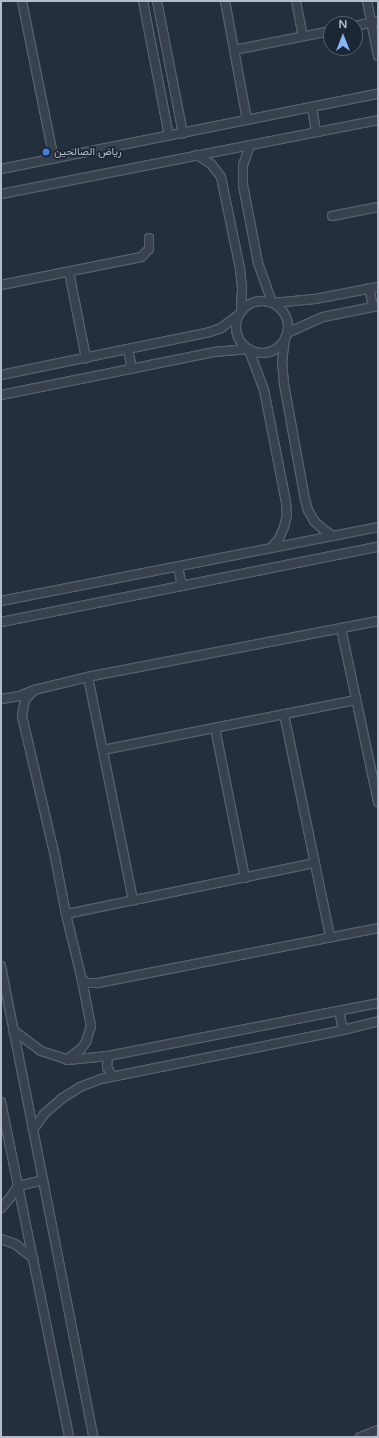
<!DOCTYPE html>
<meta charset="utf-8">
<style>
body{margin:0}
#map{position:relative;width:379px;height:1438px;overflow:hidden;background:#242f3e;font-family:"Varela Round",Vazirmatn,sans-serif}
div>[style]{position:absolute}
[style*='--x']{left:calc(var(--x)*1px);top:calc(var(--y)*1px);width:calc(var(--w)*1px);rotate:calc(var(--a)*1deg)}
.roads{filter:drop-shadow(1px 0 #565f6c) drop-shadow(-1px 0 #565f6c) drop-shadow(0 1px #565f6c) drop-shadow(0 -1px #565f6c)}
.street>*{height:8px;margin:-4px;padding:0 4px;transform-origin:4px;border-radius:4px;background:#38414e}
.street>.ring{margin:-4px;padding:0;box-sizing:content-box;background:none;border:8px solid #38414e;border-radius:50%}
.dots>*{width:11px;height:11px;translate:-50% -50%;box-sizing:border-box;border:2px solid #1d2633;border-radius:50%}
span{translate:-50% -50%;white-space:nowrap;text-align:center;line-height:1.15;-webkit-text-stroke:3.5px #1d2633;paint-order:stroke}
.poi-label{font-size:11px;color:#b4bcc9}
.left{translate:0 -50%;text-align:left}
.frame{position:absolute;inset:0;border:2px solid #b4bcc9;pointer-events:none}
.north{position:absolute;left:323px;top:16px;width:40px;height:40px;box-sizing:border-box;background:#1d2633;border:1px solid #59626f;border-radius:50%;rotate:0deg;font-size:11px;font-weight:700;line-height:16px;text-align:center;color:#b4bcc9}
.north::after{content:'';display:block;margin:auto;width:14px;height:18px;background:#8ab4f8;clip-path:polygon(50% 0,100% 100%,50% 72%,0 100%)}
</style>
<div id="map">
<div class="roads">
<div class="street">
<i style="--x:22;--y:1;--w:161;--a:78.6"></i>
<i style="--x:143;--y:1;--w:137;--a:79.1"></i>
<i style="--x:157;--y:1;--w:135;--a:78.9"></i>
<i style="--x:225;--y:1;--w:121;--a:79.5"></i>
<i style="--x:296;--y:1;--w:36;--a:79"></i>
<i style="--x:367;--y:1;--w:56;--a:78.7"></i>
<i style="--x:355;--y:26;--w:24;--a:-12"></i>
<i style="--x:234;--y:50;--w:99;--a:-11.1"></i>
<i style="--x:312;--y:107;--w:25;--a:81"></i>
<i style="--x:250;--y:145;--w:21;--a:109"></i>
<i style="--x:243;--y:165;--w:20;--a:90"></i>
<i style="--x:243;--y:185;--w:79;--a:79.1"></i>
<i style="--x:258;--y:263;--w:41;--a:70.3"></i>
<i style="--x:197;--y:155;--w:17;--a:33"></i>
<i style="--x:211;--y:164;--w:16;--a:52"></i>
<i style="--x:221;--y:177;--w:94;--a:78.3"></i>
<i style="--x:240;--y:269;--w:20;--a:84"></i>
<i style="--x:242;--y:289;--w:21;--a:93"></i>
<i style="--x:1;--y:169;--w:384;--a:-11.3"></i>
<i style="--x:1;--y:194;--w:384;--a:-11.1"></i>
<i style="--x:332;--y:216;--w:47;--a:-11.1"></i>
<i style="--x:69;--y:272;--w:88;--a:78.8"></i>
<i style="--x:1;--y:285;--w:143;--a:-11.3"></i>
<i style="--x:141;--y:257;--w:11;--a:-45"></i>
<i style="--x:149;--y:249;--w:11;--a:-90"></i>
<i style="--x:369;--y:288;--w:19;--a:78"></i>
<i class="ring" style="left:236px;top:301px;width:44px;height:44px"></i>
<i style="--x:273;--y:303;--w:42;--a:-5.4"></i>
<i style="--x:315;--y:299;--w:64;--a:-10.8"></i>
<i style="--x:287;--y:333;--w:39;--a:-24"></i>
<i style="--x:323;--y:317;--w:56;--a:-11.3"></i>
<i style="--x:285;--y:338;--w:23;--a:97"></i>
<i style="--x:282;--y:361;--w:23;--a:85"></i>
<i style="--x:284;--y:384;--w:117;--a:79.7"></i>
<i style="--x:305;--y:499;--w:11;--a:75"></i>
<i style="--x:308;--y:510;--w:13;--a:61"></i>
<i style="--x:314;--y:521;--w:12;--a:42"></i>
<i style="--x:323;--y:529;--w:12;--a:35"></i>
<i style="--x:128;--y:349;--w:20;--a:79"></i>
<i style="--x:249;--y:350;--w:43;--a:69.4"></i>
<i style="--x:264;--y:390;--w:114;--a:78.9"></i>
<i style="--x:286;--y:502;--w:13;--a:86"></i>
<i style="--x:287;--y:515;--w:12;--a:104"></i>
<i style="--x:284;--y:527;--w:13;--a:113"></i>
<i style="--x:279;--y:539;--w:12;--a:132"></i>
<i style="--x:1;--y:375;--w:213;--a:-11.6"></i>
<i style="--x:210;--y:332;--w:12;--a:-20"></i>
<i style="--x:221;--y:328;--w:21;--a:-37"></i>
<i style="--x:1;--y:395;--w:217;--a:-11.4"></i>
<i style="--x:214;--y:352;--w:34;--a:-5"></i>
<i style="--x:178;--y:567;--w:19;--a:78"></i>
<i style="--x:1;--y:601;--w:384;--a:-11.1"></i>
<i style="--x:378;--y:621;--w:295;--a:169.1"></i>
<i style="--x:88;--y:677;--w:56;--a:166.5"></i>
<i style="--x:34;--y:690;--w:13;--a:132"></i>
<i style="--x:25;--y:700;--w:16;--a:101"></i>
<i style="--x:22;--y:716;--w:145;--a:76.8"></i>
<i style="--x:55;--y:857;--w:58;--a:79.1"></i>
<i style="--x:66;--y:914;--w:68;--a:76.4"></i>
<i style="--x:82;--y:980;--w:6;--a:31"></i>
<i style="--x:87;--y:983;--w:11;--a:0"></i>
<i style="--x:98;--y:983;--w:285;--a:-11.1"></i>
<i style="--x:1;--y:622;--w:384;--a:-11.3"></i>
<i style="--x:341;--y:628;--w:178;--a:78"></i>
<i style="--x:88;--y:677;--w:228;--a:78.6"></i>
<i style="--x:1;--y:699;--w:19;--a:-9"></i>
<i style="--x:20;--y:696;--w:12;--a:-24"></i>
<i style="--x:284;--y:714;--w:228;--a:78.3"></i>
<i style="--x:215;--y:728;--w:153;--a:78.7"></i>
<i style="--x:103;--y:750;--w:258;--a:-11.2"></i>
<i style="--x:66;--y:914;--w:254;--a:-11.6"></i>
<i style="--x:1;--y:966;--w:480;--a:78.9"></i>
<i style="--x:339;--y:1011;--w:19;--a:78"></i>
<i style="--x:13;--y:1030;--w:35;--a:37"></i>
<i style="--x:41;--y:1051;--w:28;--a:18"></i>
<i style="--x:68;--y:1060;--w:40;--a:-5.7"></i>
<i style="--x:108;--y:1056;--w:275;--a:-11.1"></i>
<i style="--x:108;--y:1056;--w:11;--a:95"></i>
<i style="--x:107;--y:1067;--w:10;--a:61"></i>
<i style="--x:68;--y:1059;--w:16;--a:-38"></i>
<i style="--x:81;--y:1049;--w:9;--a:-54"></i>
<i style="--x:86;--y:1042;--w:17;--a:-73"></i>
<i style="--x:91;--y:1026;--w:47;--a:-101.1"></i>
<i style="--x:1;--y:1102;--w:342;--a:78.5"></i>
<i style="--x:33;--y:1130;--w:19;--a:-55"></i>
<i style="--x:44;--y:1114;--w:23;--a:-41"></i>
<i style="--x:61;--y:1099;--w:22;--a:-32"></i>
<i style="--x:80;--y:1087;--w:22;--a:-21"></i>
<i style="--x:101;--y:1079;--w:247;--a:-11.4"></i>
<i style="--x:343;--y:1030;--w:36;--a:-14"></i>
<i style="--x:1;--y:1208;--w:13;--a:-48"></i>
<i style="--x:10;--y:1198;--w:14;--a:-56"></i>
<i style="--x:18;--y:1186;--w:26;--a:-13"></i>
<i style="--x:1;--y:1239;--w:15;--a:20"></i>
<i style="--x:15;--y:1244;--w:23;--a:38"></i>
<i style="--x:360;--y:1437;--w:19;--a:-21"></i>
</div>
</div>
<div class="dots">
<i style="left:46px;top:152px;background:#3f7fe0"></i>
</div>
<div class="poi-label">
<span class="left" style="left:54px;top:152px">رياض الصالحين</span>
</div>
<div class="frame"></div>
<div class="north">N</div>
</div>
